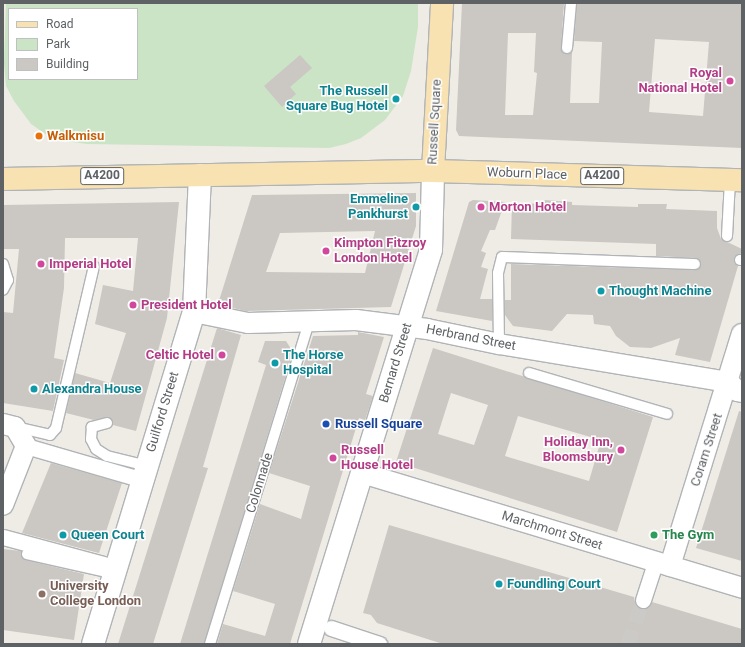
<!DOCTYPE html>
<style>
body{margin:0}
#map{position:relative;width:745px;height:647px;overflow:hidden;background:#efece6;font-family:Roboto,sans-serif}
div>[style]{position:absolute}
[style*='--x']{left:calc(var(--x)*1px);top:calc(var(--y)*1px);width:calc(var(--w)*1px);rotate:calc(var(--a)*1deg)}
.green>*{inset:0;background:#cae4c5}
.building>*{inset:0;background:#cbc7c3}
.pedestrian-tunnel>*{height:15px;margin-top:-7.5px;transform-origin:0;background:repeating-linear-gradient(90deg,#cbcac6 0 15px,transparent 0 23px)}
.roads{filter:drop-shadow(1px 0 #b1b4b7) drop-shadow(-1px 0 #b1b4b7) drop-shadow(0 1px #b1b4b7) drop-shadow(0 -1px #b1b4b7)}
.service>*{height:10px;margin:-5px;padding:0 5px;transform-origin:5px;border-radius:5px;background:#fff}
.pedestrian>*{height:15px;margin:-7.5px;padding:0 7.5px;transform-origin:7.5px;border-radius:7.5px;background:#fff}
.minor>*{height:20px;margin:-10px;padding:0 10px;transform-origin:10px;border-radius:10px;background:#fff}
.secondary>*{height:22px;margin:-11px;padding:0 11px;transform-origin:11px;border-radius:11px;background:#fff}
.primary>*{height:22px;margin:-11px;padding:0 11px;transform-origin:11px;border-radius:11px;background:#f9e2b1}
.dots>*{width:11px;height:11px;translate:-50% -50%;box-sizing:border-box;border:2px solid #fff;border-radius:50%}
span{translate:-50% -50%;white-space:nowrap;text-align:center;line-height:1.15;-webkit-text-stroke:3px #fff;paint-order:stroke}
.shield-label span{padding:1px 3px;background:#fff;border:1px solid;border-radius:3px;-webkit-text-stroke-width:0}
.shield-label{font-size:12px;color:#5e6265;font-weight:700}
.hotel-label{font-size:13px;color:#b23c85;font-weight:700}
.right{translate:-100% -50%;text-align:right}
.left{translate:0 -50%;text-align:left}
.culture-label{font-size:13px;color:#0d838f;font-weight:700}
.street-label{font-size:13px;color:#5e6265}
.food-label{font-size:13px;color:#c56008;font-weight:700}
.transit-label{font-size:13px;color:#164399;font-weight:700}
.leisure-label{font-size:13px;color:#27864d;font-weight:700}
.education-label{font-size:13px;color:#785e54;font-weight:700}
.frame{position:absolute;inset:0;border:4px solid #5e6265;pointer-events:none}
.legend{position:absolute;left:8px;top:8px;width:130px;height:72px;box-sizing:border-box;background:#fff;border:1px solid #bfc0c1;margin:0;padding:5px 7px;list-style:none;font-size:12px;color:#5e6265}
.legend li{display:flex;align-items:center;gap:8px;height:20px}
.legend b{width:20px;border:1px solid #bfc0c1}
</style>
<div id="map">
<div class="green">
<i style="clip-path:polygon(evenodd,6px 3px,418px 3px,418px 27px,411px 71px,403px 96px,385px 120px,361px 138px,346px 144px,329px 148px,87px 144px,65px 141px,47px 135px,31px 124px,14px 101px,6px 86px,4px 63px,6px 3px,9px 9px,137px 9px,137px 79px,9px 79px,9px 9px)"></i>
</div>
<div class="building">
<i style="clip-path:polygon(evenodd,462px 3px,564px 3px,561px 48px,566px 54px,572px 52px,570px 103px,599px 103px,602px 42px,574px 41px,577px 3px,742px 3px,742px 148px,459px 136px,456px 130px,462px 3px,508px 33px,536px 33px,534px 72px,537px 73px,533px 115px,505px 115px,508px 33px,462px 3px,655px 39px,709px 42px,703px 116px,649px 112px,655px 39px)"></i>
<i style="clip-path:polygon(300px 55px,312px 68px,290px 87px,296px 94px,282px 107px,264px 86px)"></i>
<i style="clip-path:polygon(evenodd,416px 193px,416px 226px,391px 307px,245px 311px,218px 304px,252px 195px,416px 193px,375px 231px,365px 273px,266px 272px,280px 233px,375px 231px)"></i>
<i style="clip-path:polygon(473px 200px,505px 202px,495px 230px,490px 230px,481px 251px,486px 253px,481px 267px,488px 269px,480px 299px,492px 299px,492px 321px,436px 311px,469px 202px)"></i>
<i style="clip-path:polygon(544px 200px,572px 202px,572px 205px,638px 207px,638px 204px,667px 204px,666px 209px,717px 211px,717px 228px,721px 239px,742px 249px,742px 253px,734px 257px,734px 263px,738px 266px,710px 362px,675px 355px,680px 338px,651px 348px,630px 347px,616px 336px,610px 326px,594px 324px,593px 315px,567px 314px,552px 331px,513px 326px,505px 315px,505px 300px,511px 300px,511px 264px,695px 270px,701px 265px,696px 258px,656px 256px,656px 244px,511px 239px,512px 203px,544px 204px)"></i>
<i style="clip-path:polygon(179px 202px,167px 318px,136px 431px,113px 425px,108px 417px,94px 420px,66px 413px,75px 373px,110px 383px,126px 333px,95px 324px,103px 285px,133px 291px,138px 238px,65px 238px,64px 288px,54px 358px,64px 360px,53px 411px,3px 403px,3px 312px,13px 313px,19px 249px,3px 249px,3px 205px)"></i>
<i style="clip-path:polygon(217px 328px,241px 335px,203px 467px,208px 468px,153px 644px,118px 644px)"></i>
<i style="clip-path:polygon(358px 332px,384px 337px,366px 394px,373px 396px,365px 420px,359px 418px,290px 644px,217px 644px,223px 624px,265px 636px,275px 604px,233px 591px,260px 504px,301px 519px,310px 486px,269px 473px,313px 336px,358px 335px)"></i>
<i style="clip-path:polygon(265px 341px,286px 341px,293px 352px,204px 644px,180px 644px,266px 365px,258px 362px)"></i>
<i style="clip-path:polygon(evenodd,433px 348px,653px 417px,617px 532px,396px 462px,433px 348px,451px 393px,488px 405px,474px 445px,438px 434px,451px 393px,433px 348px,518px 416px,601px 440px,589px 481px,505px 456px,518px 416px)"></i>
<i style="clip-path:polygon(739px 411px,742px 412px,742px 561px,696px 548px)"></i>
<i style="clip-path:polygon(51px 463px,122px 483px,99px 553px,22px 533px)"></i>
<i style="clip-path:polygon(389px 525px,634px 597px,636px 606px,641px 609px,649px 607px,652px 602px,742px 629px,742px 644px,443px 644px,377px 623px,371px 615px,363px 613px)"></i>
<i style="clip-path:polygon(3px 549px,21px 551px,21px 556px,26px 560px,84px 574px,74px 640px,3px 630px)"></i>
</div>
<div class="pedestrian-tunnel">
<i style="--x:628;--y:644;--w:46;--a:-71.2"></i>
</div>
<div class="roads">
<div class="service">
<i style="--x:567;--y:48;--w:45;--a:-84.9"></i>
<i style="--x:727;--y:236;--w:56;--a:-86.9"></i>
<i style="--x:740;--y:260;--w:2;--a:0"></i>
<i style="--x:3;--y:264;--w:17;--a:73"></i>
<i style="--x:8;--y:280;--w:11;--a:117"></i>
<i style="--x:499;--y:344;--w:71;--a:-90.8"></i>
<i style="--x:498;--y:273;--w:16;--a:-76"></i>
<i style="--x:502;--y:257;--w:193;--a:2.1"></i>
<i style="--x:529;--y:373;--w:144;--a:16.5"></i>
<i style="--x:107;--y:423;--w:16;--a:165"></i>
<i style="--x:92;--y:427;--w:12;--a:95"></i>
<i style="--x:91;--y:439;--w:11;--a:63"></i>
<i style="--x:96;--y:449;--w:13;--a:32"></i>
<i style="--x:107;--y:456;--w:41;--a:14"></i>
<i style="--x:16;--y:427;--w:35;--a:13"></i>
<i style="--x:50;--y:435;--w:9;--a:-49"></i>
<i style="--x:56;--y:428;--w:166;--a:-76.8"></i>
<i style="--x:27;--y:554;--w:90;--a:12.8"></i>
<i style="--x:210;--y:644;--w:337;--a:-72.9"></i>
</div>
<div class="pedestrian">
<i style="--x:26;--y:446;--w:122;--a:16.2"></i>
<i style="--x:3;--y:537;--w:105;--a:15"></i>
<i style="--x:643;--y:600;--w:39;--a:-72"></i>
<i style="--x:331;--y:628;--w:51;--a:18.4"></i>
</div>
<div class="minor">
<i style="--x:194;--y:312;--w:55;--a:11.5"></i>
<i style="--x:248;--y:323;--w:108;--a:-1.6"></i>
<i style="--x:356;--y:320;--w:72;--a:7.2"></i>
<i style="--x:427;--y:329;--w:74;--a:11.8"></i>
<i style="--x:499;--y:344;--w:233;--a:9.4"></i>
<i style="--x:729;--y:382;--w:12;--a:48"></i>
<i style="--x:737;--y:391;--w:5;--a:11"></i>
<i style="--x:3;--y:424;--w:12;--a:14"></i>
<i style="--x:15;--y:427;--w:22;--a:60"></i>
<i style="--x:26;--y:446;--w:63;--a:111.3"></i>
<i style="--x:362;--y:473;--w:397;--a:16.8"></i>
<i style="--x:670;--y:566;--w:243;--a:-72.8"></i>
</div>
<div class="secondary">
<i style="--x:93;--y:644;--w:347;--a:-73.1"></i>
<i style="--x:194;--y:312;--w:137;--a:-87.5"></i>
<i style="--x:309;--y:644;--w:412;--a:-72.8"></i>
<i style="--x:431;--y:250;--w:79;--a:-88.5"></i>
</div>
<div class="primary">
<i style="--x:433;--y:171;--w:168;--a:-86.9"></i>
<i style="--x:3;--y:179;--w:430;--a:-1.1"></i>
<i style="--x:433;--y:171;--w:309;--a:1.7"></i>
</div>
</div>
<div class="dots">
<i style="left:730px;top:81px;background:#d1479c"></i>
<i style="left:396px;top:99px;background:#0f9aa8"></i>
<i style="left:39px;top:136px;background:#e8710a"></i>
<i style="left:416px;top:207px;background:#0f9aa8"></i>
<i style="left:481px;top:207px;background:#d1479c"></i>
<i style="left:326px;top:251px;background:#d1479c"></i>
<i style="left:41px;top:264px;background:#d1479c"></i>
<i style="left:601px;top:291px;background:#0f9aa8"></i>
<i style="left:133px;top:305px;background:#d1479c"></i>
<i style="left:222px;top:355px;background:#d1479c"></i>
<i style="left:275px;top:363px;background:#0f9aa8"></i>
<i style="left:34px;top:389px;background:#0f9aa8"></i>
<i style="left:326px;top:424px;background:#1a4fb4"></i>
<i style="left:621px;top:450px;background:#d1479c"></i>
<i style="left:333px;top:458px;background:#d1479c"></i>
<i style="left:63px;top:535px;background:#0f9aa8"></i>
<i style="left:654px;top:535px;background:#2e9e5b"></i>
<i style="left:499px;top:584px;background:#0f9aa8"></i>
<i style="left:42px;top:594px;background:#8d6e63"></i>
</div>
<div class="shield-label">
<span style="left:102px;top:176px">A4200</span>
<span style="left:602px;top:176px">A4200</span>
</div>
<div class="hotel-label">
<span class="right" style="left:722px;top:81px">Royal<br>National Hotel</span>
<span class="left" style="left:489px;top:207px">Morton Hotel</span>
<span class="left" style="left:334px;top:251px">Kimpton Fitzroy<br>London Hotel</span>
<span class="left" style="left:49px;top:264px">Imperial Hotel</span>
<span class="left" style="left:141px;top:305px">President Hotel</span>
<span class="right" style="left:214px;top:355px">Celtic Hotel</span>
<span class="right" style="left:613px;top:450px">Holiday Inn,<br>Bloomsbury</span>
<span class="left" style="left:341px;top:458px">Russell<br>House Hotel</span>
</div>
<div class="culture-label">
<span class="right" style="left:388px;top:99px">The Russell<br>Square Bug Hotel</span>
<span class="right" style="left:408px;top:207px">Emmeline<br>Pankhurst</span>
<span class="left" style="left:609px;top:291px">Thought Machine</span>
<span class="left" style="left:283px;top:363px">The Horse<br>Hospital</span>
<span class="left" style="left:42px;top:389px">Alexandra House</span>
<span class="left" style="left:71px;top:535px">Queen Court</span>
<span class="left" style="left:507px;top:584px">Foundling Court</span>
</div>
<div class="street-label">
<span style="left:435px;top:122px;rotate:-87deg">Russell Square</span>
<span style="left:527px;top:174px;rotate:2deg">Woburn Place</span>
<span style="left:471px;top:338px;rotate:11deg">Herbrand Street</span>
<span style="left:396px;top:363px;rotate:-73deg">Bernard Street</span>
<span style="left:163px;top:412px;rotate:-73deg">Guilford Street</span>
<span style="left:707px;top:450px;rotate:-72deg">Coram Street</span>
<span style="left:260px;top:483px;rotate:-73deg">Colonnade</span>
<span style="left:552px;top:531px;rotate:17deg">Marchmont Street</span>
</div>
<div class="food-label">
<span class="left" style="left:47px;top:136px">Walkmisu</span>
</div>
<div class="transit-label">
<span class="left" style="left:335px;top:424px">Russell Square</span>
</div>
<div class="leisure-label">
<span class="left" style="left:662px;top:535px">The Gym</span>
</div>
<div class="education-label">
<span class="left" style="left:50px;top:594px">University<br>College London</span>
</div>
<div class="frame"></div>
<ul class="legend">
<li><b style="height:5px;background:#f9e2b1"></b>Road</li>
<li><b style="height:11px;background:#cae4c5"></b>Park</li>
<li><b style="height:11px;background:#cbc7c3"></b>Building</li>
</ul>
</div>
